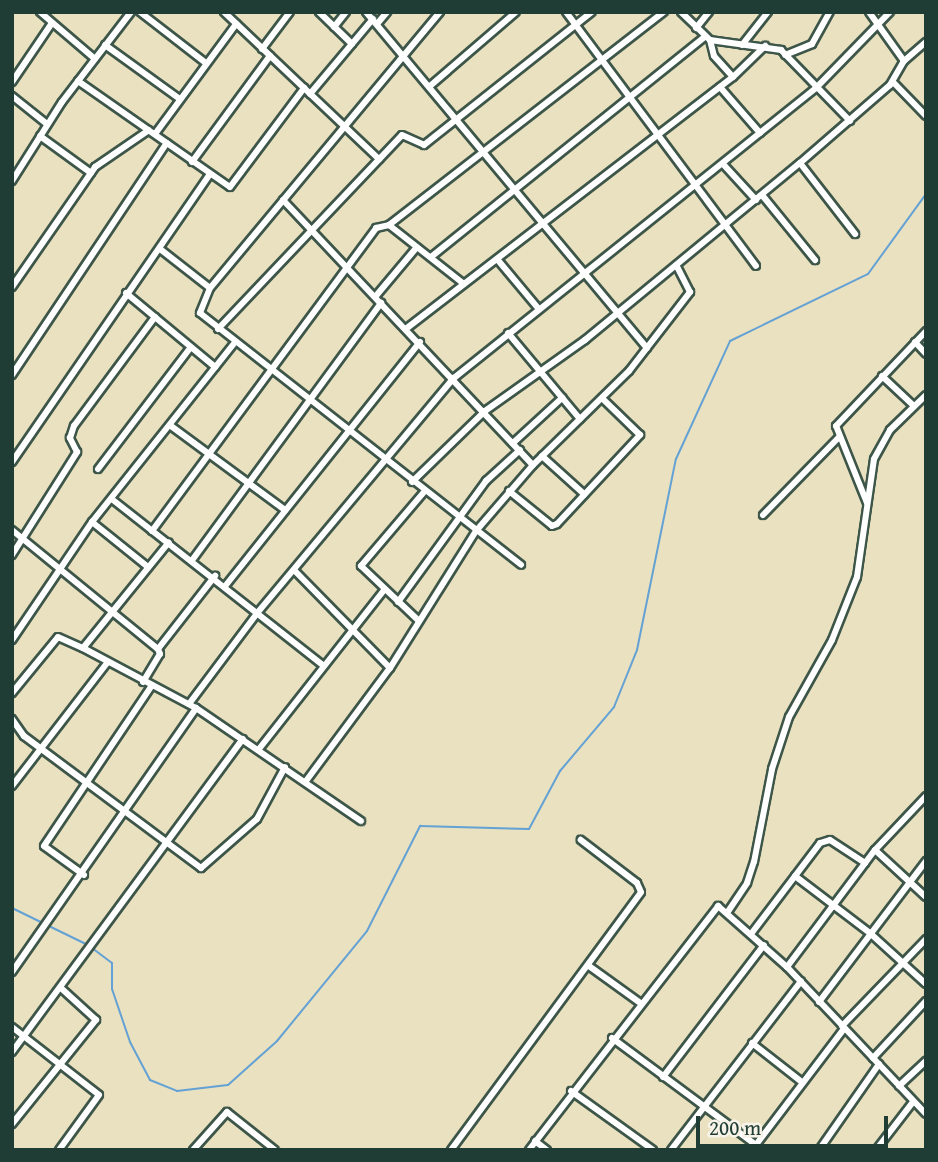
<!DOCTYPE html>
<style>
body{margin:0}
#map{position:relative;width:938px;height:1162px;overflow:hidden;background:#e9e1bf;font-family:"Gentium Book Plus",serif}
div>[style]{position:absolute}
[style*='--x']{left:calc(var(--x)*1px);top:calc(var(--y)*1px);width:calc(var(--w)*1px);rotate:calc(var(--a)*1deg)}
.stream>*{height:2px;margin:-1px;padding:0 1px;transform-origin:1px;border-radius:1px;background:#64a1d5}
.roads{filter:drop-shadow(2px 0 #3d5649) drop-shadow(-2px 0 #3d5649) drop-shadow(0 2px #3d5649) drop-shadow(0 -2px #3d5649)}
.minor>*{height:6px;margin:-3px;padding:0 3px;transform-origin:3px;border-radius:3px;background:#fff}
span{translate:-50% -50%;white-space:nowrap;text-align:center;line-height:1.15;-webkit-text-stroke:7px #f7f3e8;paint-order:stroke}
.frame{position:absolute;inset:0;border:14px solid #1f3d34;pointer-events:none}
.scale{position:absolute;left:696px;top:1116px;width:192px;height:32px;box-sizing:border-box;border:4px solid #1f3d34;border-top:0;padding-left:9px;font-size:21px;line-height:24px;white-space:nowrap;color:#1f3d34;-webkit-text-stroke:5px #f7f3e8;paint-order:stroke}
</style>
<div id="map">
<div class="stream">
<i style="--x:12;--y:908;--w:85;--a:26"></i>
<i style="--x:88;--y:945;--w:30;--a:37"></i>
<i style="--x:112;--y:963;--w:26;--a:90"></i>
<i style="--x:112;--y:989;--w:56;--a:71.2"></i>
<i style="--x:130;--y:1042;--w:43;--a:62.2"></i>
<i style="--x:150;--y:1080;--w:29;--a:22"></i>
<i style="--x:177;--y:1091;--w:51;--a:-6.7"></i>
<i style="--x:228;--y:1085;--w:66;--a:-41.9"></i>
<i style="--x:277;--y:1041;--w:142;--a:-50.7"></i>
<i style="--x:367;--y:931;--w:118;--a:-63.2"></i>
<i style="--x:420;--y:826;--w:109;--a:1.6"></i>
<i style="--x:529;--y:829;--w:66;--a:-61.9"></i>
<i style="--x:560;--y:771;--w:84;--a:-49.8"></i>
<i style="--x:614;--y:707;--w:61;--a:-68"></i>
<i style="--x:637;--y:650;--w:195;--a:-78.5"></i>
<i style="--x:676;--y:459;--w:130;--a:-65.4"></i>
<i style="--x:730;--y:341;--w:153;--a:-25.9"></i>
<i style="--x:868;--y:274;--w:99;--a:-54.1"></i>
</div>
<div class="roads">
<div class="minor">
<i style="--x:40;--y:12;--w:72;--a:40.5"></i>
<i style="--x:140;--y:12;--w:83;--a:37.7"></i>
<i style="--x:224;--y:12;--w:214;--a:43.5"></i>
<i style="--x:319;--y:12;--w:46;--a:44.1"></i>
<i style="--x:366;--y:12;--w:438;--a:50.1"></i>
<i style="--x:440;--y:12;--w:359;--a:129.8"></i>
<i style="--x:210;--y:288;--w:27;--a:112"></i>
<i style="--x:200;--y:313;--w:408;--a:38.1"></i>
<i style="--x:566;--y:12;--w:317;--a:53.2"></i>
<i style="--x:681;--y:12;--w:40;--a:44"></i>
<i style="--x:710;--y:40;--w:72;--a:8"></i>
<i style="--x:781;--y:50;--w:99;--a:45.8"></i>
<i style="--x:869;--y:12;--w:60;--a:54.5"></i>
<i style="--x:377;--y:24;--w:16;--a:-50"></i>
<i style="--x:334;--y:27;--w:19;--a:-51"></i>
<i style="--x:696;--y:28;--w:21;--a:-51"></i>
<i style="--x:710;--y:40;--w:16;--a:76"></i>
<i style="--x:714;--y:56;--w:28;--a:48"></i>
<i style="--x:105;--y:45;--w:92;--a:35.8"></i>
<i style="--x:742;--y:45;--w:42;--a:-51.8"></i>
<i style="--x:262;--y:49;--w:46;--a:-52.9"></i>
<i style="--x:785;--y:55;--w:29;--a:-22"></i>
<i style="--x:812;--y:44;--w:37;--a:-61"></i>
<i style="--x:78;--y:81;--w:185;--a:34.9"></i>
<i style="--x:230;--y:187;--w:124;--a:-53.2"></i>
<i style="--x:12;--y:82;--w:71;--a:-55.9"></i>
<i style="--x:893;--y:82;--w:47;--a:45.9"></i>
<i style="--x:430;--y:86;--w:113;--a:-40.7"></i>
<i style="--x:720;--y:87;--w:61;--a:49"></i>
<i style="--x:310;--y:94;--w:98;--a:-50"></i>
<i style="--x:12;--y:96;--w:45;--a:38.7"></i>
<i style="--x:155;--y:134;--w:137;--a:-53.6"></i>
<i style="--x:40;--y:136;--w:63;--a:36"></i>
<i style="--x:192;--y:162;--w:132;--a:-53.7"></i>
<i style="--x:800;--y:163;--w:90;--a:52.2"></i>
<i style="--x:723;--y:164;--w:49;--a:47.5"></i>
<i style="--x:12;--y:181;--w:93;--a:-57.7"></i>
<i style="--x:62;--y:102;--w:113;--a:-52.5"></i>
<i style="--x:762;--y:195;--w:84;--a:50.8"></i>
<i style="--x:283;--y:200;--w:364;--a:46.7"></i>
<i style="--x:389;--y:225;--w:95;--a:38.2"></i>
<i style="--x:160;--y:249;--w:63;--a:38"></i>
<i style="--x:431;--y:257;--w:351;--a:-38.8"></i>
<i style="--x:497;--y:259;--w:64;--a:50.1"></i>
<i style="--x:12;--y:287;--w:146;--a:-55.3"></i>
<i style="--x:95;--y:167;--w:65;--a:-34.4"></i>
<i style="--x:126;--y:293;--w:116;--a:39.7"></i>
<i style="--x:375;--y:297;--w:65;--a:-50"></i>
<i style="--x:407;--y:328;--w:411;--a:-37.6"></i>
<i style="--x:733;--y:77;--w:45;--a:-44.1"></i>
<i style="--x:218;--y:329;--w:267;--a:-46.5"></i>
<i style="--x:402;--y:135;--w:24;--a:24"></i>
<i style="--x:424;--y:145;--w:214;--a:-38.4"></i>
<i style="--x:508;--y:333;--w:112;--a:50.1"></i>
<i style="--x:915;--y:342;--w:16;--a:47"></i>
<i style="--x:12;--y:375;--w:279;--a:-56.3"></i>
<i style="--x:882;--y:376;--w:44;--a:43.2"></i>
<i style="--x:171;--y:426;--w:142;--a:36.4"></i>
<i style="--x:513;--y:443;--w:67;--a:-42.6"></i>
<i style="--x:542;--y:456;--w:57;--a:42.1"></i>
<i style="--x:12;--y:462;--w:348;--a:-55.5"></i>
<i style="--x:98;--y:469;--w:153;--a:-52.7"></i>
<i style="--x:412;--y:482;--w:102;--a:-44.2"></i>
<i style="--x:485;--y:411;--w:123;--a:-35.4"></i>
<i style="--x:585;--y:340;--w:278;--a:-39.5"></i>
<i style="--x:800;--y:163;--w:119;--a:-40.9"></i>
<i style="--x:890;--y:85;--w:28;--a:-60"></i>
<i style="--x:904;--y:61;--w:29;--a:-41"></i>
<i style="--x:509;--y:491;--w:55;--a:39.1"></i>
<i style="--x:552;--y:526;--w:5;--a:-22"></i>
<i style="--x:557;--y:524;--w:122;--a:-47"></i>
<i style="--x:640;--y:435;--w:53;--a:-135.8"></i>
<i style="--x:113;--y:500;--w:267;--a:38.2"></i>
<i style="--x:867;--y:503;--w:83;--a:-111.9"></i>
<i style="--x:836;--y:426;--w:131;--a:-46.5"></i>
<i style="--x:763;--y:515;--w:109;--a:-45.7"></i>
<i style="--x:92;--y:522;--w:72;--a:38.8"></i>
<i style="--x:12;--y:530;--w:188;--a:39.2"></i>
<i style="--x:152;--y:531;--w:377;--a:-53.5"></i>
<i style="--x:376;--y:228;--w:13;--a:-13"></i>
<i style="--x:389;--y:225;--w:348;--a:-37.8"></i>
<i style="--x:12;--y:555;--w:122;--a:-57.7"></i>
<i style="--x:77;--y:452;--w:16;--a:-117"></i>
<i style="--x:70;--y:438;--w:13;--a:-72"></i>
<i style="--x:74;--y:426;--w:136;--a:-53.4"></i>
<i style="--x:193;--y:559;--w:318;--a:-53.7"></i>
<i style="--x:294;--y:570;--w:137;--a:45.6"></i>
<i style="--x:226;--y:585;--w:311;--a:-51.4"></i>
<i style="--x:398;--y:602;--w:150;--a:-54"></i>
<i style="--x:486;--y:481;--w:46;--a:-42.4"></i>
<i style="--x:419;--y:621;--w:80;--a:-136.5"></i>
<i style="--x:361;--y:566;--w:97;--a:-49.6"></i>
<i style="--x:12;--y:640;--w:143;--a:-55.9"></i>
<i style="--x:92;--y:522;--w:230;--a:-51.5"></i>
<i style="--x:83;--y:648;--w:128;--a:28"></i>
<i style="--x:196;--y:708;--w:200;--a:34.4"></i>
<i style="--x:143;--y:682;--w:33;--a:-59"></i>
<i style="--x:160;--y:654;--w:5;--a:-112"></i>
<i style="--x:158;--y:649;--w:93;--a:-52"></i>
<i style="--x:12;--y:693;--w:72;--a:-50.6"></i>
<i style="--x:58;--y:637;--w:27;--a:24"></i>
<i style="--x:83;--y:648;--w:136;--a:-50.9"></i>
<i style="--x:189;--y:704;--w:115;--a:-53.1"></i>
<i style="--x:258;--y:612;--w:305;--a:-50.1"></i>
<i style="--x:454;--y:378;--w:464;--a:-38.7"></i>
<i style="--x:816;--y:88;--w:106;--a:-45.8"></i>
<i style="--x:12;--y:719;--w:21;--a:55"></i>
<i style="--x:24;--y:736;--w:221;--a:36.7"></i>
<i style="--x:201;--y:868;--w:74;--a:-41.2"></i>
<i style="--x:257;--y:819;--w:59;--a:-61.7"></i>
<i style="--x:259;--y:749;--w:202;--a:-51.8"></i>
<i style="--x:306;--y:781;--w:141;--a:-53.4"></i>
<i style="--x:390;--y:668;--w:162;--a:-57.9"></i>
<i style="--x:476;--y:531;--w:87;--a:-49.2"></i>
<i style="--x:533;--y:465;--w:134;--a:-44.4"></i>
<i style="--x:629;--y:371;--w:100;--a:-52.3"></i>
<i style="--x:690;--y:292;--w:30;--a:-117"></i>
<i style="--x:12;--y:786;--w:157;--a:-52.3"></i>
<i style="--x:875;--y:850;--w:69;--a:42.7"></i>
<i style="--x:84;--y:875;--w:49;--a:-144.1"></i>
<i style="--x:44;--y:846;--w:192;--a:-56.1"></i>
<i style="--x:795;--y:876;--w:96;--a:37.3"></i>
<i style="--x:871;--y:934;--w:74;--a:42.3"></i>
<i style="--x:727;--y:913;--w:36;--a:-56"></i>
<i style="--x:747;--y:883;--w:22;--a:-72"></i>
<i style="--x:754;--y:862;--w:95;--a:-79"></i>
<i style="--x:772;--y:769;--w:55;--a:-71.9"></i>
<i style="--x:789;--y:717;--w:88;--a:-60.8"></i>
<i style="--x:832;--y:640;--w:68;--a:-68.4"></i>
<i style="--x:857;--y:577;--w:119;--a:-81.8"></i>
<i style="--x:874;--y:459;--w:33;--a:-61"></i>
<i style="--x:890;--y:430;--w:50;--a:-44.2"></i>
<i style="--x:751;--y:934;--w:114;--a:-52.8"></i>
<i style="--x:820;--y:843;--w:10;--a:-17"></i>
<i style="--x:830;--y:840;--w:42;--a:33.3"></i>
<i style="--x:589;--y:966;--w:62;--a:35.8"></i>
<i style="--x:787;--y:967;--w:146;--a:-53.1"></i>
<i style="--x:875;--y:850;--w:74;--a:-46.6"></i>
<i style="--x:12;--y:972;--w:322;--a:-55.1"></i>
<i style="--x:819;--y:1002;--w:177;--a:-52.8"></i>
<i style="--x:842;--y:1026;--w:121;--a:-46"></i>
<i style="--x:12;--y:1027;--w:110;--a:38"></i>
<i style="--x:99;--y:1095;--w:68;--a:126"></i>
<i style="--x:612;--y:1038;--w:188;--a:36.6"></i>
<i style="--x:752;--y:1043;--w:63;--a:38"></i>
<i style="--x:12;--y:1052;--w:389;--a:-53.6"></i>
<i style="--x:873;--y:1058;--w:78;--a:-47.1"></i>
<i style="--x:663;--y:1077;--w:166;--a:-52.6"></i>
<i style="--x:899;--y:1086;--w:37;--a:-43"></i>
<i style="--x:571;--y:1091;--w:101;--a:35.7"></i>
<i style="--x:12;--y:1124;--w:134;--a:-51.1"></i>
<i style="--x:96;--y:1020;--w:46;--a:-137.6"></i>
<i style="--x:535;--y:1141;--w:15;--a:37"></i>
<i style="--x:193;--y:1150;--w:51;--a:-48.2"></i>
<i style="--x:227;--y:1112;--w:61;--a:38.4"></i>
<i style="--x:451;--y:1150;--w:320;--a:-53.6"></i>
<i style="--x:641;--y:892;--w:10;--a:-114"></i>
<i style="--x:637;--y:883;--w:71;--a:-142.5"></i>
<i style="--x:529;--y:1150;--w:309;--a:-52.2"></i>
<i style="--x:718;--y:906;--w:92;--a:41.5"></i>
<i style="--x:787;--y:967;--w:202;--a:46.6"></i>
<i style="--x:671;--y:1150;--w:213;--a:-52.4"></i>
<i style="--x:752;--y:1150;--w:152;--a:-52.8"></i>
<i style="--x:819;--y:1150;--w:105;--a:-55.1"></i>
<i style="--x:876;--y:1150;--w:61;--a:-52.4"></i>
</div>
</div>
<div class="frame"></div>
<div class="scale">200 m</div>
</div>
